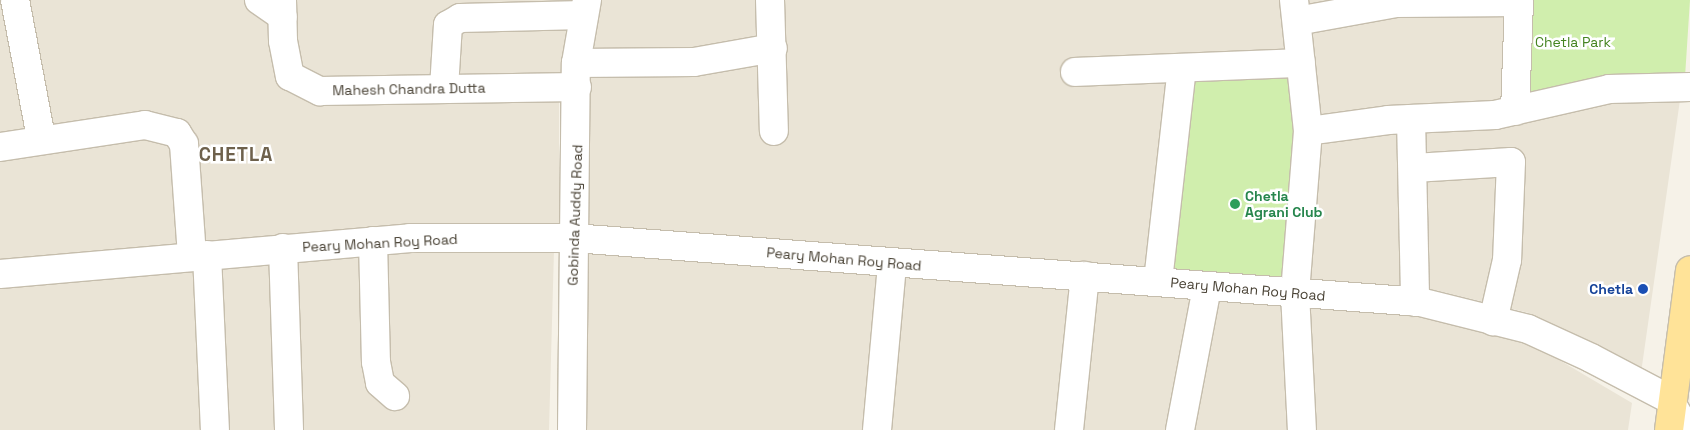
<!DOCTYPE html>
<style>
body{margin:0}
#map{position:relative;width:1690px;height:430px;overflow:hidden;background:#f6f2e8;font-family:"Space Grotesk",sans-serif}
div>[style]{position:absolute}
[style*='--x']{left:calc(var(--x)*1px);top:calc(var(--y)*1px);width:calc(var(--w)*1px);rotate:calc(var(--a)*1deg)}
.residential>*{inset:0;background:#eae4d6}
.green>*{inset:0;background:#d0eead}
.roads{filter:drop-shadow(1px 0 #c5bdac) drop-shadow(-1px 0 #c5bdac) drop-shadow(0 1px #c5bdac) drop-shadow(0 -1px #c5bdac)}
.minor>*{height:28px;margin:-14px;padding:0 14px;transform-origin:14px;border-radius:14px;background:#fff}
.major>*{height:28px;margin:-14px;padding:0 14px;transform-origin:14px;border-radius:14px;background:#ffe398}
.dots>*{width:14px;height:14px;translate:-50% -50%;box-sizing:border-box;border:2px solid #fff;border-radius:50%}
span{translate:-50% -50%;white-space:nowrap;text-align:center;line-height:1.15;-webkit-text-stroke:5px #fff;paint-order:stroke}
.park-label{font-size:14px;color:#458421}
.street-label{font-size:14px;color:#4a4336}
.leisure-label{font-size:14px;color:#27864d;font-weight:700}
.left{translate:0 -50%;text-align:left}
.transit-label{font-size:14px;color:#164399;font-weight:700}
.right{translate:-100% -50%;text-align:right}
.district-label{font-size:19px;color:#6e614c;font-weight:700;letter-spacing:1px}
</style>
<div id="map">
<div class="residential">
<i style="clip-path:polygon(0 0,273px 0,283px 82px,559px 93px,559px 230px,0 262px)"></i>
<i style="clip-path:polygon(290px 0,575px 0,567px 76px,330px 80px,302px 66px,292px 36px)"></i>
<i style="clip-path:polygon(593px 0,1287px 0,1293px 58px,1152px 273px,575px 230px)"></i>
<i style="clip-path:polygon(1305px 0,1392px 0,1513px 11px,1514px 121px,1610px 92px,1681px 93px,1640px 380px,1529px 313px,1435px 290px,1308px 286px)"></i>
<i style="clip-path:polygon(576px 248px,1288px 305px,1291px 430px,564px 430px)"></i>
<i style="clip-path:polygon(407px 249px,554px 250px,549px 430px,0 430px,0 283px)"></i>
<i style="clip-path:polygon(1307px 307px,1417px 315px,1527px 341px,1632px 403px,1628px 430px,1313px 430px)"></i>
</div>
<div class="green">
<i style="clip-path:polygon(1530px 0,1690px 0,1685px 77px,1616px 75px,1531px 98px)"></i>
<i style="clip-path:polygon(1295px 69px,1301px 134px,1289px 287px,1167px 273px,1188px 73px)"></i>
</div>
<div class="roads">
<div class="minor">
<i style="--x:15;--y:0;--w:140;--a:79.3"></i>
<i style="--x:259;--y:0;--w:29;--a:35"></i>
<i style="--x:282;--y:0;--w:41;--a:88.6"></i>
<i style="--x:283;--y:41;--w:36;--a:79"></i>
<i style="--x:290;--y:76;--w:34;--a:27"></i>
<i style="--x:320;--y:91;--w:257;--a:-0.9"></i>
<i style="--x:770;--y:0;--w:131;--a:88.3"></i>
<i style="--x:1294;--y:0;--w:132;--a:83.9"></i>
<i style="--x:1308;--y:131;--w:163;--a:94.6"></i>
<i style="--x:1295;--y:293;--w:137;--a:87.1"></i>
<i style="--x:1297;--y:21;--w:101;--a:-10.3"></i>
<i style="--x:1396;--y:3;--w:123;--a:-0.5"></i>
<i style="--x:1519;--y:2;--w:109;--a:92.1"></i>
<i style="--x:576;--y:63;--w:118;--a:-0.5"></i>
<i style="--x:694;--y:62;--w:80;--a:-10"></i>
<i style="--x:1075;--y:72;--w:226;--a:-2.3"></i>
<i style="--x:444;--y:88;--w:63;--a:-86.4"></i>
<i style="--x:448;--y:25;--w:14;--a:-30"></i>
<i style="--x:460;--y:18;--w:124;--a:-1.4"></i>
<i style="--x:1411;--y:119;--w:183;--a:88.7"></i>
<i style="--x:1308;--y:131;--w:81;--a:-7.8"></i>
<i style="--x:1388;--y:120;--w:107;--a:-2.7"></i>
<i style="--x:1495;--y:115;--w:117;--a:-12.8"></i>
<i style="--x:1609;--y:89;--w:81;--a:-1.4"></i>
<i style="--x:0;--y:147;--w:147;--a:-8.6"></i>
<i style="--x:145;--y:125;--w:33;--a:14"></i>
<i style="--x:177;--y:133;--w:13;--a:58"></i>
<i style="--x:184;--y:144;--w:112;--a:85.9"></i>
<i style="--x:1414;--y:168;--w:97;--a:-3.5"></i>
<i style="--x:1511;--y:162;--w:98;--a:92.3"></i>
<i style="--x:1507;--y:260;--w:63;--a:102.9"></i>
<i style="--x:373;--y:241;--w:121;--a:88.6"></i>
<i style="--x:376;--y:362;--w:21;--a:79"></i>
<i style="--x:380;--y:383;--w:20;--a:41"></i>
<i style="--x:283;--y:248;--w:182;--a:88.1"></i>
<i style="--x:207;--y:255;--w:175;--a:87.4"></i>
<i style="--x:0;--y:274;--w:412;--a:-5"></i>
<i style="--x:410;--y:238;--w:163;--a:0"></i>
<i style="--x:573;--y:238;--w:849;--a:4.32"></i>
<i style="--x:1420;--y:302;--w:111;--a:14"></i>
<i style="--x:1528;--y:329;--w:69;--a:24.7"></i>
<i style="--x:1591;--y:358;--w:88;--a:27.7"></i>
<i style="--x:1669;--y:399;--w:36;--a:60"></i>
<i style="--x:1158;--y:281;--w:214;--a:-83.6"></i>
<i style="--x:572;--y:430;--w:367;--a:-89.4"></i>
<i style="--x:576;--y:63;--w:64;--a:-80.1"></i>
<i style="--x:877;--y:430;--w:167;--a:-84.8"></i>
<i style="--x:1069;--y:430;--w:155;--a:-84.1"></i>
<i style="--x:1180;--y:430;--w:146;--a:-79.3"></i>
</div>
<div class="major">
<i style="--x:1669;--y:430;--w:161;--a:-82.5"></i>
</div>
</div>
<div class="dots">
<i style="left:1235px;top:204px;background:#2e9e5b"></i>
<i style="left:1643px;top:289px;background:#1a4fb4"></i>
</div>
<div class="park-label">
<span style="left:1573px;top:42px">Chetla Park</span>
</div>
<div class="street-label">
<span style="left:409px;top:89px;rotate:-1deg">Mahesh Chandra Dutta</span>
<span style="left:575px;top:215px;rotate:-88deg">Gobinda Auddy Road</span>
<span style="left:380px;top:243px;rotate:-3deg">Peary Mohan Roy Road</span>
<span style="left:844px;top:259px;rotate:5deg">Peary Mohan Roy Road</span>
<span style="left:1248px;top:289px;rotate:5deg">Peary Mohan Roy Road</span>
</div>
<div class="leisure-label">
<span class="left" style="left:1245px;top:204px">Chetla<br>Agrani Club</span>
</div>
<div class="transit-label">
<span class="right" style="left:1633px;top:289px">Chetla</span>
</div>
<div class="district-label">
<span style="left:236px;top:155px">CHETLA</span>
</div>
</div>
